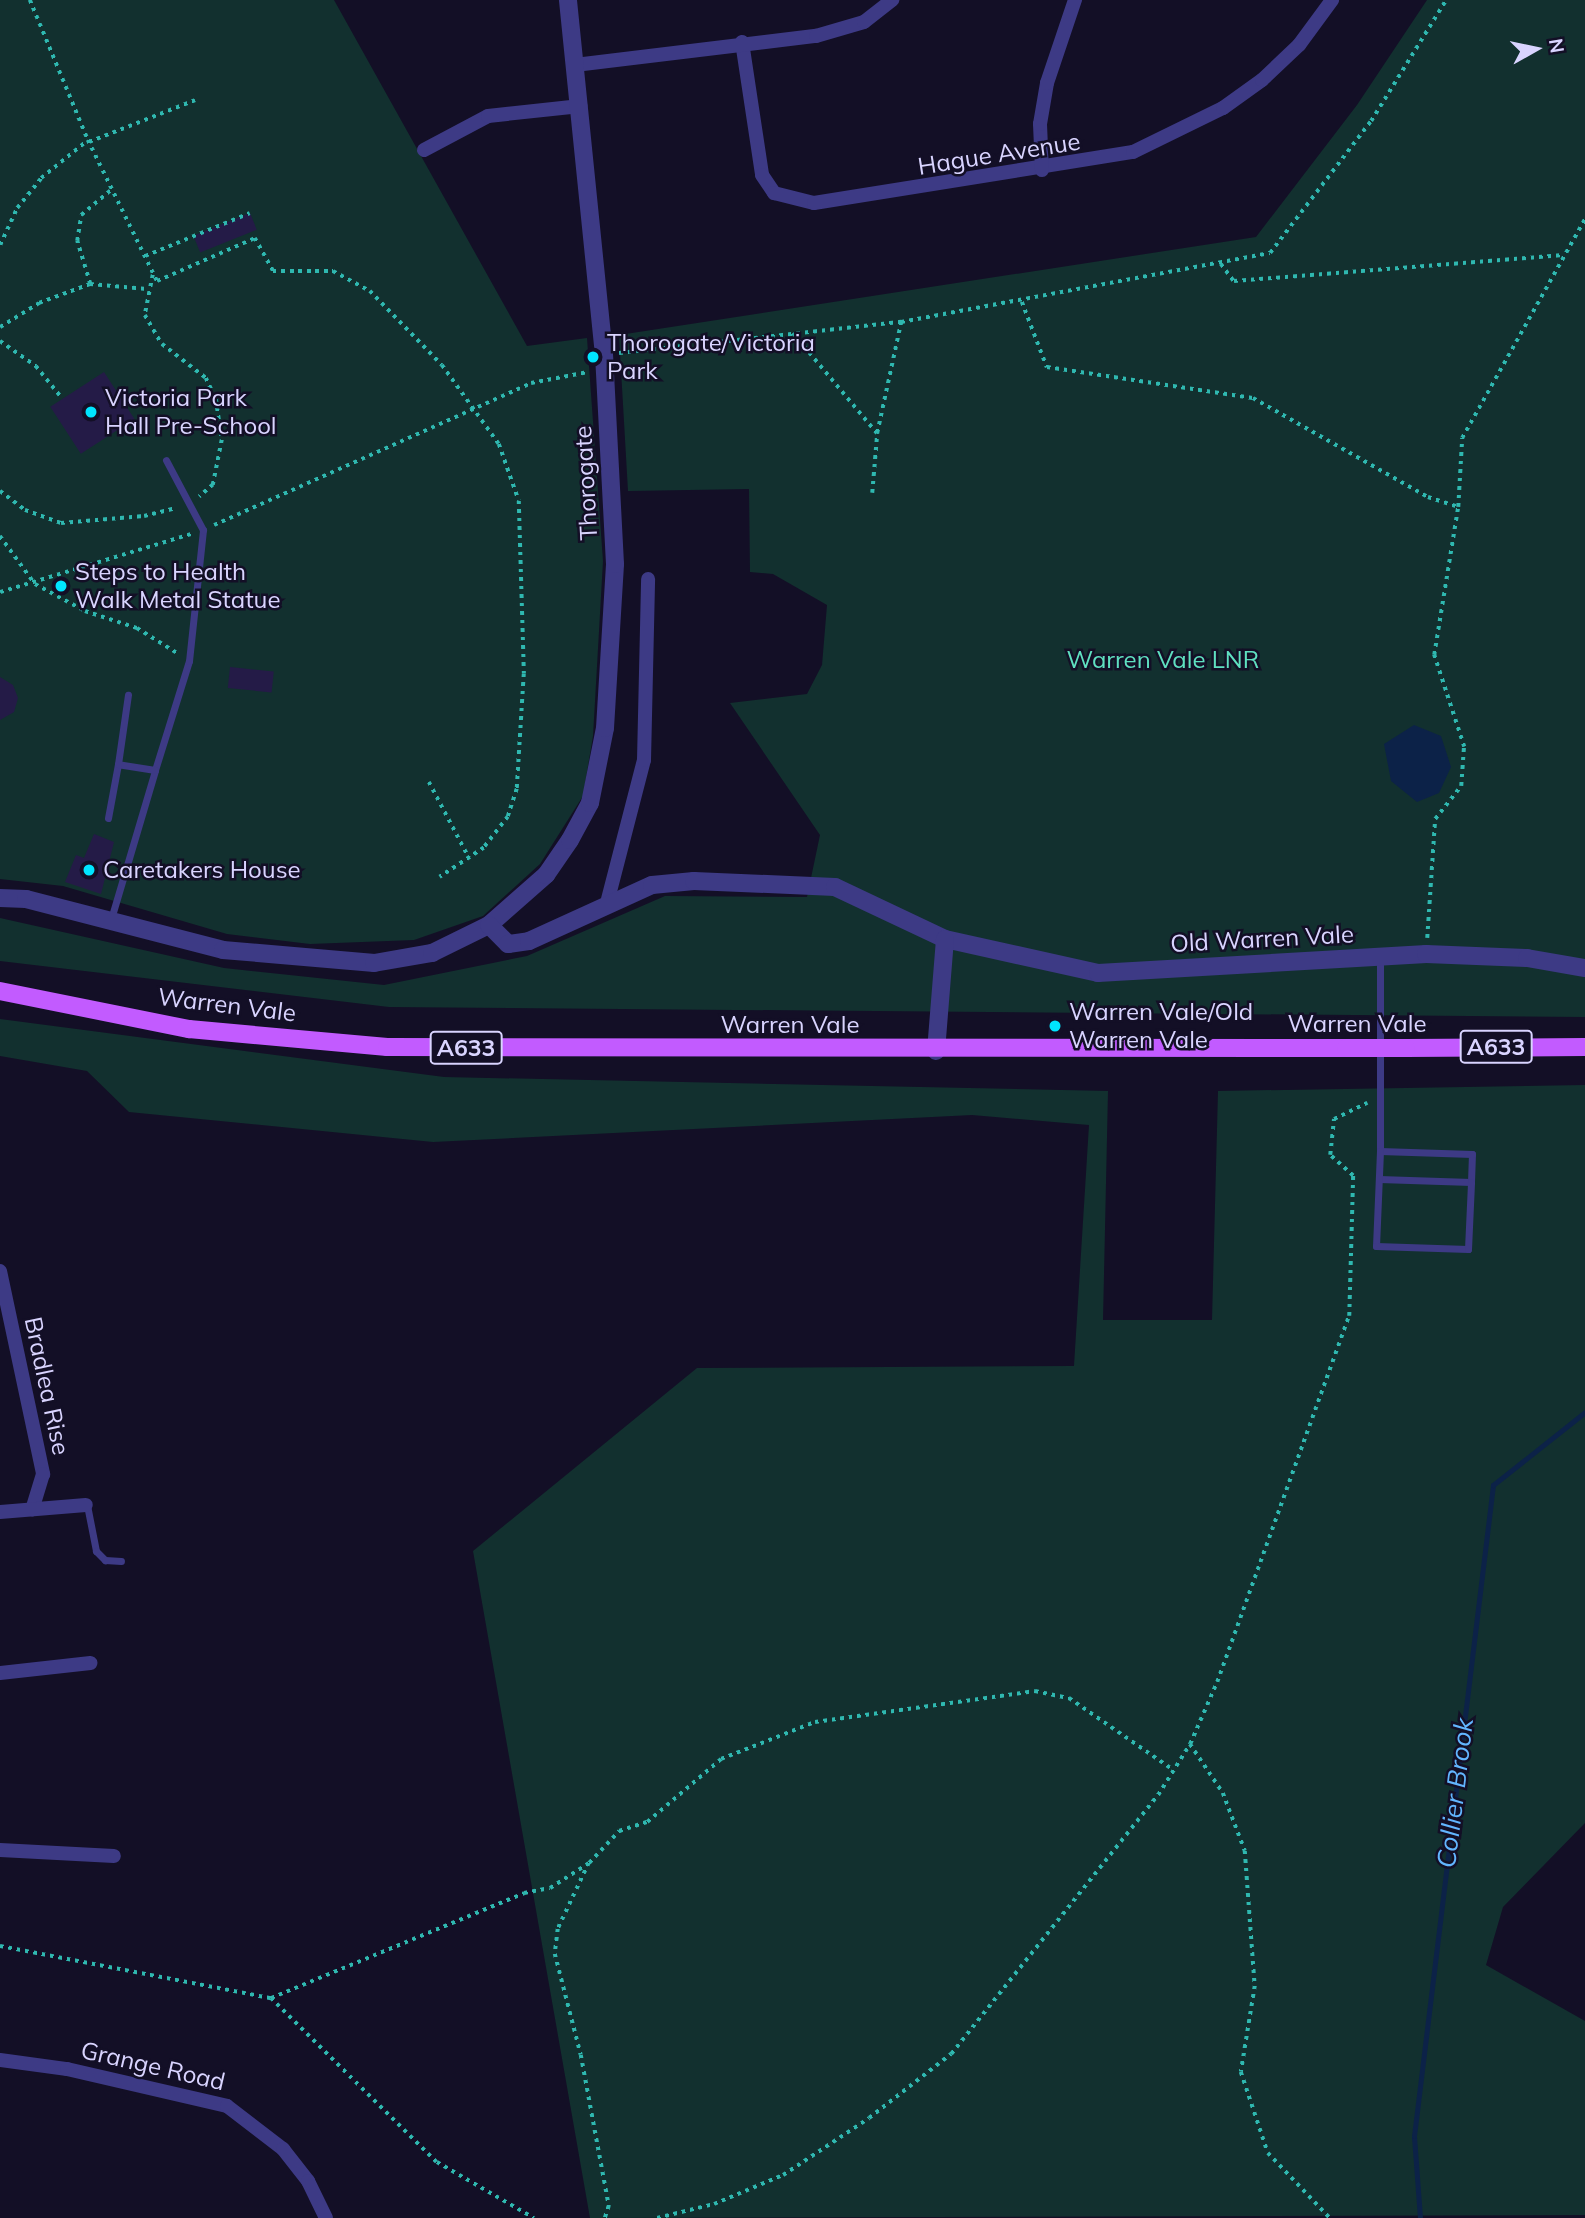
<!DOCTYPE html>
<style>
body{margin:0}
#map{position:relative;width:1585px;height:2218px;overflow:hidden;background:#130f26;font-family:Mulish,sans-serif}
div>[style]{position:absolute}
[style*='--x']{left:calc(var(--x)*1px);top:calc(var(--y)*1px);width:calc(var(--w)*1px);rotate:calc(var(--a)*1deg)}
.green>*{inset:0;background:#12302f}
.water>*{inset:0;background:#0c2248}
.stream>*{height:5px;margin:-2.5px;padding:0 2.5px;transform-origin:2.5px;border-radius:2.5px;background:#0c2248}
.building>*{inset:0;background:#241b47;transform-origin:0 0}
.path>*{height:3.5px;margin-top:-1.75px;transform-origin:0;background:repeating-linear-gradient(90deg,#2fb8b0 0 3.5px,transparent 0 8.5px)}
.service>*{height:7px;margin:-3.5px;padding:0 3.5px;transform-origin:3.5px;border-radius:3.5px;background:#3d3a85}
.minor>*{height:14px;margin:-7px;padding:0 7px;transform-origin:7px;border-radius:7px;background:#3d3a85}
.tertiary>*{height:18px;margin:-9px;padding:0 9px;transform-origin:9px;border-radius:9px;background:#3d3a85}
.primary>*{height:18px;margin:-9px;padding:0 9px;transform-origin:9px;border-radius:9px;background:#c25bff}
.primary-bridge>*{height:18px;margin:-9px;padding:0 9px;transform-origin:9px;border-radius:9px;background:#c25bff}
.dots>*{width:19px;height:19px;translate:-50% -50%;box-sizing:border-box;border:4px solid #130f26;border-radius:50%}
span{translate:-50% -50%;white-space:nowrap;text-align:center;line-height:1.15;-webkit-text-stroke:5px #130f26;paint-order:stroke}
.shield-label span{padding:2px 5px;background:#130f26;border:2px solid;border-radius:5px;-webkit-text-stroke-width:0}
.shield-label{font-size:23px;color:#d9d4ff;font-weight:700}
.street-label{font-size:24px;color:#d9d4ff}
.poi-label{font-size:24px;color:#d9d4ff}
.left{translate:0 -50%;text-align:left}
.park-label{font-size:24px;color:#5fe0c0}
.water-label{font-size:26px;color:#62b6ff;font-style:italic}
.north{position:absolute;left:1501px;top:14px;width:70px;height:70px;-webkit-text-stroke:5px #130f26;paint-order:stroke;rotate:81deg;font-size:19px;font-weight:700;line-height:28px;text-align:center;color:#d9d4ff}
.north::after{content:'';display:block;margin:auto;width:24px;height:32px;background:#d9d4ff;clip-path:polygon(50% 0,100% 100%,50% 72%,0 100%)}
</style>
<div id="map">
<div class="green">
<i style="clip-path:polygon(0 0,334px 0,527px 346px,587px 338px,603px 561px,593px 736px,583px 796px,540px 864px,483px 916px,414px 940px,310px 944px,227px 934px,63px 886px,0 879px)"></i>
<i style="clip-path:polygon(1427px 0,1585px 0,1585px 1017px,389px 1007px,0 961px,0 918px,224px 968px,384px 985px,527px 956px,665px 896px,807px 897px,820px 835px,730px 703px,807px 694px,822px 665px,827px 605px,773px 574px,750px 572px,749px 489px,628px 491px,619px 335px,1256px 237px,1357px 105px)"></i>
<i style="clip-path:polygon(0 1019px,444px 1077px,1108px 1091px,1103px 1320px,1212px 1320px,1218px 1091px,1585px 1085px,1585px 1823px,1503px 1907px,1486px 1965px,1585px 2021px,1585px 2215px,590px 2218px,473px 1551px,697px 1368px,1074px 1366px,1089px 1125px,972px 1115px,433px 1142px,129px 1112px,87px 1071px,0 1056px)"></i>
</div>
<div class="water">
<i style="clip-path:polygon(1414px 725px,1441px 736px,1451px 767px,1439px 793px,1417px 802px,1391px 781px,1384px 744px)"></i>
</div>
<div class="stream">
<i style="--x:1420;--y:2218;--w:82;--a:-94.2"></i>
<i style="--x:1414;--y:2136;--w:656;--a:-83.08"></i>
<i style="--x:1493;--y:1485;--w:117;--a:-38.4"></i>
</div>
<div class="building">
<i style="left:250px;top:213px;width:18px;height:61px;rotate:68deg"></i>
<i style="left:104px;top:372px;width:56px;height:64px;rotate:57deg"></i>
<i style="left:230px;top:667px;width:44px;height:21px;rotate:6deg"></i>
<i style="clip-path:polygon(0 677px,13px 685px,18px 698px,14px 712px,0 720px)"></i>
<i style="clip-path:polygon(94px 834px,114px 842px,101px 894px,65px 882px,76px 855px,84px 858px)"></i>
</div>
<div class="path">
<i style="--x:30;--y:0;--w:152;--a:67.5"></i>
<i style="--x:88;--y:140;--w:157;--a:63.9"></i>
<i style="--x:157;--y:281;--w:107;--a:-23.7"></i>
<i style="--x:255;--y:238;--w:38;--a:61"></i>
<i style="--x:273;--y:271;--w:60;--a:0"></i>
<i style="--x:333;--y:271;--w:42;--a:28.4"></i>
<i style="--x:370;--y:291;--w:103;--a:45.8"></i>
<i style="--x:442;--y:365;--w:97;--a:54.2"></i>
<i style="--x:499;--y:444;--w:60;--a:70.7"></i>
<i style="--x:519;--y:501;--w:173;--a:88.3"></i>
<i style="--x:524;--y:674;--w:115;--a:93.5"></i>
<i style="--x:517;--y:789;--w:29;--a:108"></i>
<i style="--x:508;--y:817;--w:39;--a:128"></i>
<i style="--x:484;--y:848;--w:53;--a:146.6"></i>
<i style="--x:89;--y:142;--w:114;--a:-21.6"></i>
<i style="--x:0;--y:245;--w:41;--a:-65.3"></i>
<i style="--x:17;--y:208;--w:38;--a:-51"></i>
<i style="--x:41;--y:178;--w:60;--a:-39"></i>
<i style="--x:145;--y:256;--w:113;--a:-22.3"></i>
<i style="--x:1221;--y:264;--w:21;--a:53"></i>
<i style="--x:1234;--y:281;--w:330;--a:-4.5"></i>
<i style="--x:153;--y:275;--w:41;--a:101.3"></i>
<i style="--x:145;--y:315;--w:34;--a:60"></i>
<i style="--x:162;--y:344;--w:56;--a:37.7"></i>
<i style="--x:206;--y:378;--w:23;--a:65"></i>
<i style="--x:216;--y:399;--w:41;--a:81.7"></i>
<i style="--x:222;--y:440;--w:46;--a:101.3"></i>
<i style="--x:213;--y:485;--w:18;--a:139"></i>
<i style="--x:90;--y:284;--w:57;--a:5"></i>
<i style="--x:1022;--y:302;--w:70;--a:69"></i>
<i style="--x:1047;--y:367;--w:208;--a:8.6"></i>
<i style="--x:1253;--y:398;--w:201;--a:29.5"></i>
<i style="--x:1428;--y:497;--w:32;--a:18"></i>
<i style="--x:0;--y:327;--w:46;--a:-31.6"></i>
<i style="--x:39;--y:303;--w:54;--a:-20.4"></i>
<i style="--x:90;--y:284;--w:45;--a:-106.8"></i>
<i style="--x:77;--y:241;--w:26;--a:-81"></i>
<i style="--x:81;--y:215;--w:40;--a:-40"></i>
<i style="--x:793;--y:333;--w:131;--a:50"></i>
<i style="--x:0;--y:341;--w:44;--a:34.8"></i>
<i style="--x:36;--y:366;--w:40;--a:51"></i>
<i style="--x:619;--y:353;--w:284;--a:-6.3"></i>
<i style="--x:901;--y:322;--w:375;--a:-10.6"></i>
<i style="--x:1270;--y:253;--w:166;--a:-52.6"></i>
<i style="--x:1371;--y:121;--w:142;--a:-58.2"></i>
<i style="--x:0;--y:491;--w:31;--a:37"></i>
<i style="--x:25;--y:510;--w:38;--a:20"></i>
<i style="--x:61;--y:523;--w:83;--a:-4.8"></i>
<i style="--x:144;--y:516;--w:33;--a:-14"></i>
<i style="--x:872;--y:493;--w:60;--a:-85.2"></i>
<i style="--x:877;--y:433;--w:114;--a:-77.8"></i>
<i style="--x:214;--y:525;--w:347;--a:-24.1"></i>
<i style="--x:531;--y:383;--w:58;--a:-10.9"></i>
<i style="--x:0;--y:536;--w:59;--a:53.9"></i>
<i style="--x:35;--y:584;--w:57;--a:28.4"></i>
<i style="--x:85;--y:611;--w:55;--a:18.1"></i>
<i style="--x:137;--y:628;--w:47;--a:32"></i>
<i style="--x:0;--y:592;--w:200;--a:-16.9"></i>
<i style="--x:429;--y:782;--w:86;--a:62.2"></i>
<i style="--x:1427;--y:938;--w:119;--a:-86.2"></i>
<i style="--x:1435;--y:819;--w:42;--a:-51.8"></i>
<i style="--x:1461;--y:786;--w:39;--a:-86"></i>
<i style="--x:1464;--y:747;--w:97;--a:-108.1"></i>
<i style="--x:1434;--y:655;--w:150;--a:-80.8"></i>
<i style="--x:1458;--y:507;--w:69;--a:-86.7"></i>
<i style="--x:1462;--y:438;--w:251;--a:-60.7"></i>
<i style="--x:1190;--y:1744;--w:59;--a:56"></i>
<i style="--x:1223;--y:1793;--w:62;--a:69.2"></i>
<i style="--x:1245;--y:1851;--w:135;--a:85.8"></i>
<i style="--x:1255;--y:1986;--w:87;--a:99.2"></i>
<i style="--x:1241;--y:2072;--w:85;--a:71.6"></i>
<i style="--x:1268;--y:2153;--w:90;--a:46.4"></i>
<i style="--x:589;--y:1863;--w:73;--a:115.2"></i>
<i style="--x:558;--y:1929;--w:25;--a:97"></i>
<i style="--x:555;--y:1954;--w:104;--a:75.6"></i>
<i style="--x:581;--y:2055;--w:154;--a:79.5"></i>
<i style="--x:609;--y:2206;--w:13;--a:108"></i>
<i style="--x:0;--y:1946;--w:276;--a:10.9"></i>
<i style="--x:271;--y:1998;--w:233;--a:44.7"></i>
<i style="--x:437;--y:2162;--w:112;--a:30"></i>
<i style="--x:271;--y:1998;--w:274;--a:-22.5"></i>
<i style="--x:524;--y:1893;--w:26;--a:-11"></i>
<i style="--x:550;--y:1888;--w:46;--a:-32.7"></i>
<i style="--x:589;--y:1863;--w:44;--a:-46.8"></i>
<i style="--x:619;--y:1831;--w:29;--a:-18"></i>
<i style="--x:647;--y:1822;--w:97;--a:-40.4"></i>
<i style="--x:721;--y:1759;--w:101;--a:-21.5"></i>
<i style="--x:815;--y:1722;--w:222;--a:-8"></i>
<i style="--x:1035;--y:1691;--w:35;--a:12"></i>
<i style="--x:1069;--y:1698;--w:125;--a:34.6"></i>
<i style="--x:657;--y:2218;--w:59;--a:-13.8"></i>
<i style="--x:714;--y:2204;--w:75;--a:-22.8"></i>
<i style="--x:783;--y:2175;--w:103;--a:-33.5"></i>
<i style="--x:869;--y:2118;--w:104;--a:-38"></i>
<i style="--x:951;--y:2054;--w:332;--a:-51.4"></i>
<i style="--x:1158;--y:1795;--w:60;--a:-57.9"></i>
<i style="--x:1190;--y:1744;--w:68;--a:-66.5"></i>
<i style="--x:1217;--y:1682;--w:389;--a:-70.2"></i>
<i style="--x:1349;--y:1316;--w:140;--a:-88.4"></i>
<i style="--x:1353;--y:1176;--w:31;--a:-138"></i>
<i style="--x:1330;--y:1155;--w:36;--a:-84"></i>
<i style="--x:1334;--y:1119;--w:37;--a:-26"></i>
</div>
<div class="service">
<i style="--x:155;--y:770;--w:114;--a:-72.7"></i>
<i style="--x:189;--y:661;--w:132;--a:-83.9"></i>
<i style="--x:203;--y:530;--w:79;--a:-117.9"></i>
<i style="--x:108;--y:818;--w:55;--a:-79.5"></i>
<i style="--x:111;--y:919;--w:155;--a:-73.5"></i>
<i style="--x:155;--y:770;--w:37;--a:-171"></i>
<i style="--x:118;--y:764;--w:70;--a:-81.8"></i>
<i style="--x:1380;--y:1151;--w:194;--a:-90"></i>
<i style="--x:1379;--y:1179;--w:92;--a:1.9"></i>
<i style="--x:1471;--y:1182;--w:28;--a:-88"></i>
<i style="--x:1472;--y:1154;--w:92;--a:-178.1"></i>
<i style="--x:1380;--y:1151;--w:95;--a:92.4"></i>
<i style="--x:1376;--y:1246;--w:92;--a:1.9"></i>
<i style="--x:1468;--y:1249;--w:67;--a:-87.4"></i>
<i style="--x:87;--y:1505;--w:47;--a:78.9"></i>
<i style="--x:96;--y:1551;--w:13;--a:45"></i>
<i style="--x:105;--y:1560;--w:16;--a:4"></i>
</div>
<div class="minor">
<i style="--x:742;--y:42;--w:134;--a:81.4"></i>
<i style="--x:762;--y:175;--w:22;--a:56"></i>
<i style="--x:774;--y:193;--w:41;--a:14"></i>
<i style="--x:814;--y:203;--w:323;--a:-9.1"></i>
<i style="--x:1133;--y:152;--w:100;--a:-26.1"></i>
<i style="--x:1223;--y:108;--w:48;--a:-35.7"></i>
<i style="--x:1262;--y:80;--w:51;--a:-43.4"></i>
<i style="--x:1299;--y:45;--w:56;--a:-53.7"></i>
<i style="--x:575;--y:65;--w:243;--a:-6.9"></i>
<i style="--x:816;--y:36;--w:50;--a:-16.3"></i>
<i style="--x:864;--y:22;--w:36;--a:-38"></i>
<i style="--x:424;--y:150;--w:72;--a:-28"></i>
<i style="--x:488;--y:116;--w:93;--a:-6.2"></i>
<i style="--x:1042;--y:170;--w:46;--a:-92.5"></i>
<i style="--x:1040;--y:124;--w:42;--a:-80.3"></i>
<i style="--x:1047;--y:83;--w:88;--a:-71.4"></i>
<i style="--x:607;--y:903;--w:148;--a:-75.5"></i>
<i style="--x:644;--y:760;--w:181;--a:-88.7"></i>
<i style="--x:0;--y:1271;--w:208;--a:78"></i>
<i style="--x:43;--y:1474;--w:37;--a:107"></i>
<i style="--x:0;--y:1512;--w:86;--a:-4.7"></i>
<i style="--x:0;--y:1673;--w:91;--a:-6.3"></i>
<i style="--x:0;--y:1850;--w:114;--a:3"></i>
<i style="--x:0;--y:2060;--w:68;--a:7.7"></i>
<i style="--x:67;--y:2069;--w:164;--a:13"></i>
<i style="--x:227;--y:2106;--w:71;--a:37.5"></i>
<i style="--x:283;--y:2149;--w:41;--a:52"></i>
<i style="--x:308;--y:2181;--w:41;--a:64.1"></i>
</div>
<div class="tertiary">
<i style="--x:0;--y:898;--w:26;--a:2"></i>
<i style="--x:26;--y:899;--w:203;--a:14.5"></i>
<i style="--x:223;--y:950;--w:152;--a:4.9"></i>
<i style="--x:374;--y:963;--w:59;--a:-9.8"></i>
<i style="--x:432;--y:953;--w:64;--a:-26.2"></i>
<i style="--x:489;--y:925;--w:76;--a:-41.3"></i>
<i style="--x:546;--y:875;--w:42;--a:-55.6"></i>
<i style="--x:570;--y:840;--w:42;--a:-61.6"></i>
<i style="--x:590;--y:803;--w:76;--a:-78.7"></i>
<i style="--x:605;--y:728;--w:164;--a:-86.5"></i>
<i style="--x:615;--y:564;--w:209;--a:-93"></i>
<i style="--x:604;--y:355;--w:357;--a:-95.8"></i>
<i style="--x:489;--y:925;--w:27;--a:45"></i>
<i style="--x:508;--y:944;--w:21;--a:-8"></i>
<i style="--x:529;--y:941;--w:135;--a:-24.5"></i>
<i style="--x:652;--y:885;--w:42;--a:-5.4"></i>
<i style="--x:694;--y:881;--w:141;--a:2.4"></i>
<i style="--x:835;--y:887;--w:122;--a:25.3"></i>
<i style="--x:945;--y:939;--w:157;--a:12.5"></i>
<i style="--x:1098;--y:973;--w:329;--a:-3.3"></i>
<i style="--x:1426;--y:954;--w:101;--a:2.3"></i>
<i style="--x:1527;--y:958;--w:59;--a:9.8"></i>
<i style="--x:936;--y:1051;--w:112;--a:-85.4"></i>
</div>
<div class="primary">
<i style="--x:0;--y:991;--w:193;--a:11.4"></i>
<i style="--x:189;--y:1029;--w:199;--a:5.2"></i>
<i style="--x:387;--y:1047;--w:959;--a:0.06"></i>
<i style="--x:1406;--y:1048;--w:179;--a:-0.3"></i>
</div>
<div class="primary-bridge">
<i style="--x:1346;--y:1048;--w:60;--a:0"></i>
</div>
<div class="dots">
<i style="left:593px;top:357px;background:#00e5ff"></i>
<i style="left:91px;top:412px;background:#00e5ff"></i>
<i style="left:61px;top:586px;background:#00e5ff"></i>
<i style="left:89px;top:870px;background:#00e5ff"></i>
<i style="left:1055px;top:1026px;background:#00e5ff"></i>
</div>
<div class="shield-label">
<span style="left:1496px;top:1047px">A633</span>
<span style="left:466px;top:1048px">A633</span>
</div>
<div class="street-label">
<span style="left:999px;top:154px;rotate:-9deg">Hague Avenue</span>
<span style="left:586px;top:483px;rotate:-93deg">Thorogate</span>
<span style="left:1262px;top:939px;rotate:-3deg">Old Warren Vale</span>
<span style="left:227px;top:1005px;rotate:7deg">Warren Vale</span>
<span style="left:1357px;top:1024px">Warren Vale</span>
<span style="left:790px;top:1025px">Warren Vale</span>
<span style="left:47px;top:1386px;rotate:78deg">Bradlea Rise</span>
<span style="left:153px;top:2066px;rotate:13deg">Grange Road</span>
</div>
<div class="poi-label">
<span class="left" style="left:607px;top:357px">Thorogate/Victoria<br>Park</span>
<span class="left" style="left:105px;top:412px">Victoria Park<br>Hall Pre-School</span>
<span class="left" style="left:75px;top:586px">Steps to Health<br>Walk Metal Statue</span>
<span class="left" style="left:103px;top:870px">Caretakers House</span>
<span class="left" style="left:1069px;top:1026px">Warren Vale/Old<br>Warren Vale</span>
</div>
<div class="park-label">
<span style="left:1163px;top:660px">Warren Vale LNR</span>
</div>
<div class="water-label">
<span style="left:1455px;top:1793px;rotate:-83deg">Collier Brook</span>
</div>
<div class="north">N</div>
</div>
